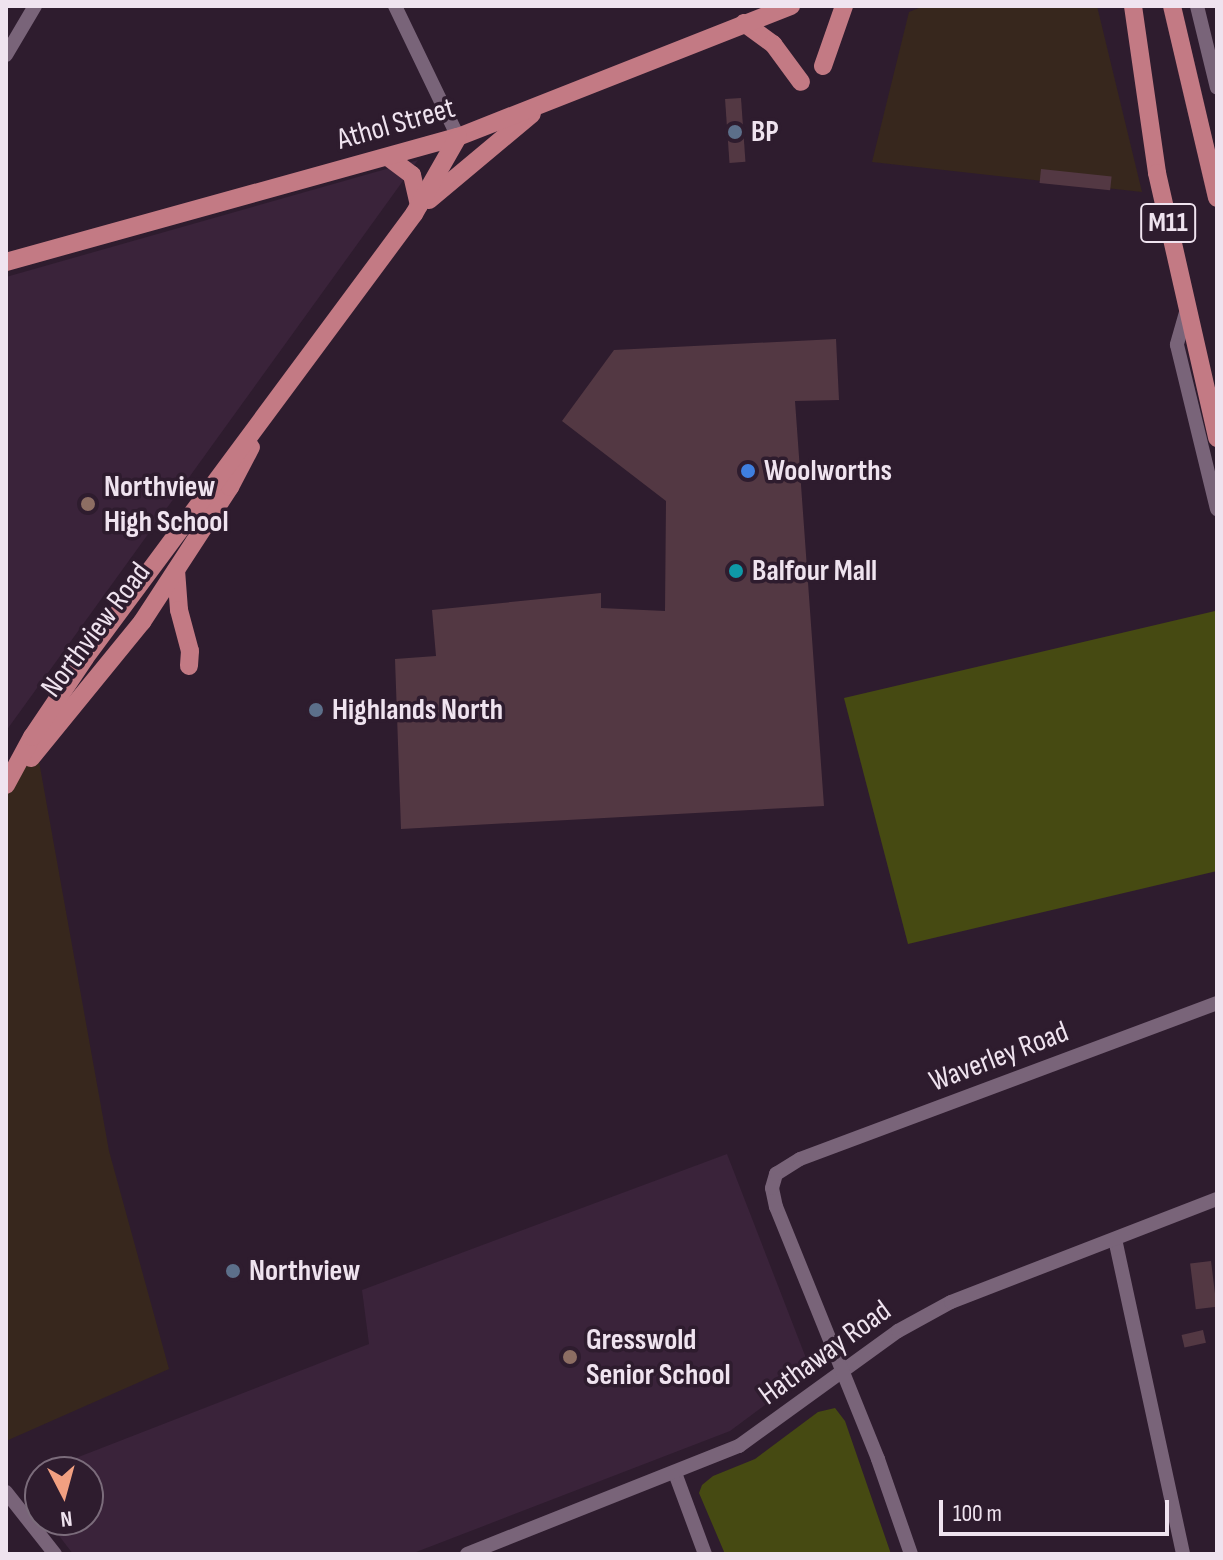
<!DOCTYPE html>
<style>
body{margin:0}
#map{position:relative;width:1223px;height:1560px;overflow:hidden;background:#2e1c2e;font-family:"Sofia Sans Condensed",sans-serif}
div>[style]{position:absolute}
[style*='--x']{left:calc(var(--x)*1px);top:calc(var(--y)*1px);width:calc(var(--w)*1px);rotate:calc(var(--a)*1deg)}
.commercial>*{inset:0;background:#37271d}
.built>*{inset:0;background:#3a233a}
.green>*{inset:0;background:#464a12}
.building>*{inset:0;background:#533843;transform-origin:0 0}
.minor>*{height:14px;margin:-7px;padding:0 7px;transform-origin:7px;border-radius:7px;background:#796479}
.major>*{height:18px;margin:-9px;padding:0 9px;transform-origin:9px;border-radius:9px;background:#c37a84}
.dots>*{width:22px;height:22px;translate:-50% -50%;box-sizing:border-box;border:4px solid #2e1c2e;border-radius:50%}
span{translate:-50% -50%;white-space:nowrap;text-align:center;line-height:1.15;-webkit-text-stroke:7px #2e1c2e;paint-order:stroke}
.shield-label span{padding:2px 6px;background:#2e1c2e;border:2px solid;border-radius:6px;-webkit-text-stroke-width:0}
.shield-label{font-size:28px;color:#efe3ef;font-weight:700}
.street-label{font-size:30px;color:#efe3ef}
.poi-label{font-size:30px;color:#efe3ef;font-weight:700}
.left{translate:0 -50%;text-align:left}
.frame{position:absolute;inset:0;border:8px solid #efe3ef;pointer-events:none}
.north{position:absolute;left:24px;top:1456px;width:80px;height:80px;box-sizing:border-box;background:#2e1c2e;border:2px solid #7b6c7b;border-radius:50%;rotate:174deg;font-size:22px;font-weight:700;line-height:32px;text-align:center;color:#efe3ef}
.north::after{content:'';display:block;margin:auto;width:28px;height:36px;background:#f2a081;clip-path:polygon(50% 0,100% 100%,50% 72%,0 100%)}
.scale{position:absolute;left:939px;top:1500px;width:230px;height:36px;box-sizing:border-box;border:4px solid #efe3ef;border-top:0;padding-left:10px;font-size:24px;line-height:28px;white-space:nowrap;color:#efe3ef;-webkit-text-stroke:6px #2e1c2e;paint-order:stroke}
</style>
<div id="map">
<div class="commercial">
<i style="clip-path:polygon(924px 6px,1097px 6px,1142px 192px,872px 162px,909px 12px)"></i>
<i style="clip-path:polygon(35px 739px,109px 1151px,169px 1369px,6px 1441px,6px 780px)"></i>
</div>
<div class="built">
<i style="clip-path:polygon(418px 160px,6px 731px,6px 277px)"></i>
<i style="clip-path:polygon(727px 1154px,811px 1371px,730px 1431px,411px 1554px,73px 1554px,47px 1520px,88px 1520px,88px 1472px,45px 1470px,369px 1344px,362px 1290px)"></i>
</div>
<div class="green">
<i style="clip-path:polygon(1215px 611px,1217px 871px,908px 944px,844px 698px)"></i>
<i style="clip-path:polygon(835px 1408px,845px 1421px,891px 1554px,725px 1554px,699px 1493px,702px 1485px,713px 1476px,755px 1459px,818px 1412px)"></i>
</div>
<div class="building">
<i style="left:741px;top:98px;width:64px;height:16px;rotate:86deg"></i>
<i style="left:1041px;top:169px;width:71px;height:14px;rotate:6deg"></i>
<i style="clip-path:polygon(836px 339px,839px 400px,795px 401px,824px 806px,401px 829px,395px 659px,436px 656px,432px 610px,601px 593px,601px 608px,665px 611px,666px 501px,562px 421px,614px 350px)"></i>
<i style="left:1211px;top:1261px;width:46px;height:21px;rotate:83deg"></i>
<i style="left:1203px;top:1330px;width:13px;height:22px;rotate:77deg"></i>
</div>
<div class="minor">
<i style="--x:395;--y:6;--w:145;--a:64.3"></i>
<i style="--x:1197;--y:6;--w:84;--a:76.3"></i>
<i style="--x:6;--y:55;--w:57;--a:-59.4"></i>
<i style="--x:1187;--y:309;--w:37;--a:106"></i>
<i style="--x:1177;--y:345;--w:169;--a:76.3"></i>
<i style="--x:1115;--y:1239;--w:322;--a:77.8"></i>
<i style="--x:675;--y:1473;--w:86;--a:69.7"></i>
<i style="--x:6;--y:1492;--w:79;--a:51.7"></i>
<i style="--x:467;--y:1554;--w:293;--a:-21.7"></i>
<i style="--x:739;--y:1446;--w:196;--a:-35.9"></i>
<i style="--x:898;--y:1331;--w:60;--a:-28.7"></i>
<i style="--x:951;--y:1302;--w:285;--a:-21.2"></i>
<i style="--x:911;--y:1554;--w:101;--a:-109.2"></i>
<i style="--x:878;--y:1459;--w:272;--a:-112"></i>
<i style="--x:776;--y:1207;--w:19;--a:-102"></i>
<i style="--x:772;--y:1188;--w:15;--a:-74"></i>
<i style="--x:776;--y:1174;--w:28;--a:-32"></i>
<i style="--x:800;--y:1159;--w:445;--a:-20.5"></i>
</div>
<div class="major">
<i style="--x:1133;--y:6;--w:169;--a:81.8"></i>
<i style="--x:1157;--y:173;--w:272;--a:77.2"></i>
<i style="--x:1172;--y:6;--w:197;--a:76.8"></i>
<i style="--x:744;--y:23;--w:36;--a:36"></i>
<i style="--x:773;--y:44;--w:47;--a:53.6"></i>
<i style="--x:823;--y:66;--w:64;--a:-70.7"></i>
<i style="--x:388;--y:157;--w:30;--a:37"></i>
<i style="--x:412;--y:175;--w:31;--a:77"></i>
<i style="--x:429;--y:200;--w:134;--a:-39.9"></i>
<i style="--x:6;--y:262;--w:469;--a:-15.5"></i>
<i style="--x:458;--y:137;--w:358;--a:-21.5"></i>
<i style="--x:176;--y:570;--w:40;--a:85.7"></i>
<i style="--x:179;--y:610;--w:42;--a:75"></i>
<i style="--x:190;--y:651;--w:15;--a:94"></i>
<i style="--x:31;--y:758;--w:176;--a:-50.8"></i>
<i style="--x:142;--y:622;--w:161;--a:-56.9"></i>
<i style="--x:230;--y:487;--w:45;--a:-62.3"></i>
<i style="--x:6;--y:785;--w:55;--a:-61.6"></i>
<i style="--x:32;--y:737;--w:95;--a:-56.1"></i>
<i style="--x:85;--y:658;--w:553;--a:-53.46"></i>
<i style="--x:414;--y:214;--w:89;--a:-60.3"></i>
</div>
<div class="dots">
<i style="left:735px;top:132px;background:#5c6f8a"></i>
<i style="left:748px;top:471px;background:#3f7fe0"></i>
<i style="left:88px;top:504px;background:#8d6e63"></i>
<i style="left:736px;top:571px;background:#0f9aa8"></i>
<i style="left:316px;top:710px;background:#5c6f8a"></i>
<i style="left:233px;top:1271px;background:#5c6f8a"></i>
<i style="left:570px;top:1357px;background:#8d6e63"></i>
</div>
<div class="shield-label">
<span style="left:1168px;top:223px">M11</span>
</div>
<div class="street-label">
<span style="left:396px;top:124px;rotate:-16deg">Athol Street</span>
<span style="left:96px;top:630px;rotate:-53deg">Northview Road</span>
<span style="left:999px;top:1057px;rotate:-21deg">Waverley Road</span>
<span style="left:825px;top:1353px;rotate:-36deg">Hathaway Road</span>
</div>
<div class="poi-label">
<span class="left" style="left:751px;top:132px">BP</span>
<span class="left" style="left:764px;top:471px">Woolworths</span>
<span class="left" style="left:104px;top:504px">Northview<br>High School</span>
<span class="left" style="left:752px;top:571px">Balfour Mall</span>
<span class="left" style="left:332px;top:710px">Highlands North</span>
<span class="left" style="left:249px;top:1271px">Northview</span>
<span class="left" style="left:586px;top:1357px">Gresswold<br>Senior School</span>
</div>
<div class="frame"></div>
<div class="north">N</div>
<div class="scale">100 m</div>
</div>
